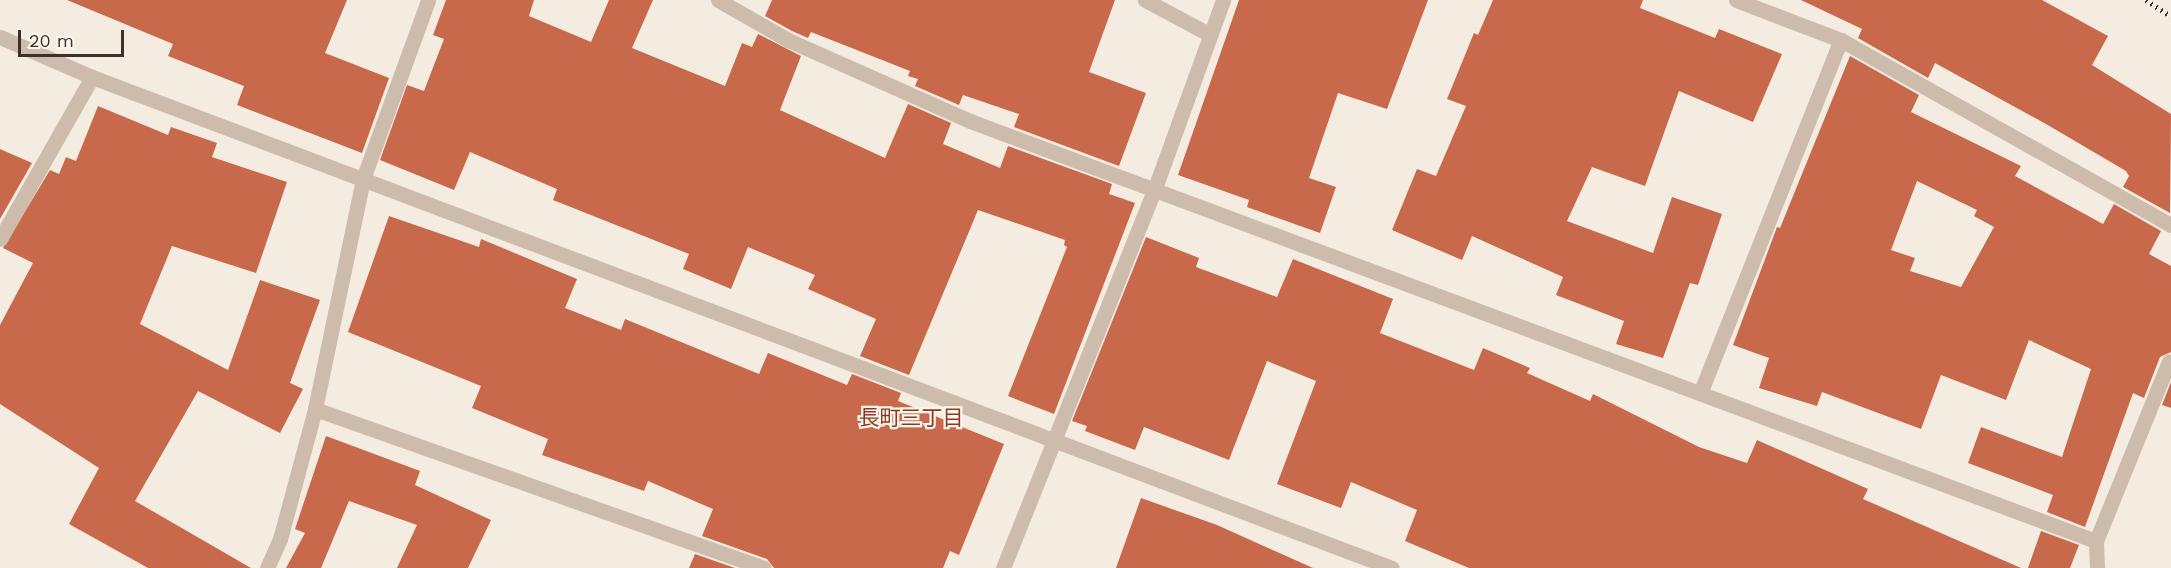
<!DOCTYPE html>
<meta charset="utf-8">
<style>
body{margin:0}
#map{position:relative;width:2171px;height:568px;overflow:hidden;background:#f4ebe1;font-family:"Work Sans","Noto Sans JP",sans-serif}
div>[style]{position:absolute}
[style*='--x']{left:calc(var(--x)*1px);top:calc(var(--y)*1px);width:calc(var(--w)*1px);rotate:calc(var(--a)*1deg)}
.building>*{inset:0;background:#c8694b}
.lane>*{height:15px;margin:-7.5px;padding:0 7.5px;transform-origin:7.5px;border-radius:7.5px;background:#cdbbac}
.street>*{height:15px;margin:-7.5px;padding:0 7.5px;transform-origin:7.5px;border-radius:7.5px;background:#cdbbac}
.rail>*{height:4.5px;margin-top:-2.25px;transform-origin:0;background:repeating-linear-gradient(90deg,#3b302b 0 1.5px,transparent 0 6px)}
span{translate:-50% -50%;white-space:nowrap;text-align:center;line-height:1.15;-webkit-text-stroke:4.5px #fbf5ee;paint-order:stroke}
.neighbourhood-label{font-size:21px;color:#8c3b22}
.scale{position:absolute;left:18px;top:30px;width:106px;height:27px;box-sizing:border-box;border:3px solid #3b302b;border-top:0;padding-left:8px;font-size:18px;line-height:21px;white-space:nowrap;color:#3b302b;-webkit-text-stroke:4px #fbf5ee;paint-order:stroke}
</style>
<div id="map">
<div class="building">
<i style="clip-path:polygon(67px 0,347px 0,325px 53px,389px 78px,362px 153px,237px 105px,244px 86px,168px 56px,173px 44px)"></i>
<i style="clip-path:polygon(446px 0,534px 0,529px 16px,591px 42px,609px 0,653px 0,632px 48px,725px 86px,742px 43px,752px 47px,758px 34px,801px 56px,780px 110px,885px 158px,908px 104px,951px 123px,943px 144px,1000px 168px,1008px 146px,1112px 184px,1109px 194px,1135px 203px,1054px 414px,1008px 396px,1067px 247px,1064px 245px,1065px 240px,978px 210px,909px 375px,860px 356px,876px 319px,808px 289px,815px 275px,748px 247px,731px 289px,683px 269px,689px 254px,553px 200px,557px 189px,470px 152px,454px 190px,380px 160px,407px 85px,424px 91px,444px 39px,433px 35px)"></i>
<i style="clip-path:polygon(772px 0,1115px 0,1089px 72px,1146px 93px,1119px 166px,1014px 127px,1019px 114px,963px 95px,959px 105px,915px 86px,918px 79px,908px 76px,910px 71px,811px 32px,808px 38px,792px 31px,765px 16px)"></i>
<i style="clip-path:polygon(1239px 0,1428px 0,1387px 109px,1338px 93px,1309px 178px,1336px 187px,1320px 233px,1247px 207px,1249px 200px,1178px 175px)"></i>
<i style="clip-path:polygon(1493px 0,1643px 0,1640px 8px,1715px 38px,1719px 29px,1782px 54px,1753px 122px,1679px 91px,1645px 186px,1592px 167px,1567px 221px,1653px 253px,1672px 197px,1722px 214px,1698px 285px,1690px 283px,1663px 358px,1616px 344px,1624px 321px,1556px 295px,1563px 277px,1472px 236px,1462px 260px,1392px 230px,1417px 169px,1436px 176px,1466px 106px,1447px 99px,1474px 33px,1478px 35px)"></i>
<i style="clip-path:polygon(1801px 0,2042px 0,2108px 36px,2092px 65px,2171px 114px,2170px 213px,2123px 187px,2129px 176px,2126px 171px,2046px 124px,1935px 63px,1928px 78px,1858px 38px,1862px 29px)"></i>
<i style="clip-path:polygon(evenodd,1850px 56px,1919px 95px,1911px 112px,2021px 166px,2015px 176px,2103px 224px,2114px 204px,2161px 231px,2149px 254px,2171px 266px,2171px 352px,2160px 357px,2144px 398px,2133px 393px,2085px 527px,2047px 512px,2053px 495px,1968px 463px,1981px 427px,2062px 457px,2091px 369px,2029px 340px,2006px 400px,1941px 375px,1921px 429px,1822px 392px,1817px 406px,1759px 388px,1769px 358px,1733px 345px,1777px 227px,1780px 228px,1850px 56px,1917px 181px,1977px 210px,1974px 216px,1994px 227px,1961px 287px,1910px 271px,1915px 258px,1891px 250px,1917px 181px)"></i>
<i style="clip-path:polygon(98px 106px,168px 135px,171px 127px,217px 143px,212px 157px,287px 182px,256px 273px,172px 246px,140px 324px,228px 370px,260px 280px,320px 300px,290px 383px,303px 389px,280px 433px,198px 391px,135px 501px,251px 568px,148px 568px,69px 524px,99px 468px,0 404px,0 325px,33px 263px,3px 248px,50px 170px,59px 174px,66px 157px,76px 161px)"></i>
<i style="clip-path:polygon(0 149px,32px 163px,0 219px)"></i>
<i style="clip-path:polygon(389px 216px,479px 247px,481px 239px,577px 279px,565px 308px,621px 330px,625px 319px,759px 374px,768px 353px,847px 385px,852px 374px,901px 393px,898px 401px,1004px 444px,959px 555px,950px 551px,943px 568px,774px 568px,767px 559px,702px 536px,713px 509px,648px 481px,644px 491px,542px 455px,548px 439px,472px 408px,481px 386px,348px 332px)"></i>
<i style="clip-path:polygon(1146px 237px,1199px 258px,1196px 267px,1277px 297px,1293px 259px,1393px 299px,1380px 333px,1474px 370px,1483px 348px,1530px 368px,1527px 373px,1590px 401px,1593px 394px,1699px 447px,1747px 463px,1757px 440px,1868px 489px,1863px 499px,2021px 568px,1469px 568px,1405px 541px,1417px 510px,1351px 482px,1341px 508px,1277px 484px,1316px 381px,1267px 361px,1229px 460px,1144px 427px,1135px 450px,1085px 431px,1087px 426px,1072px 421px)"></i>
<i style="clip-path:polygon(2171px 382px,2171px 408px,2162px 405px)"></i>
<i style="clip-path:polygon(326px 436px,420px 471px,415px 485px,491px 520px,468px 568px,397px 568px,417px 525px,349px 501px,321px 568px,286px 568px,305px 533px,295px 529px)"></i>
<i style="clip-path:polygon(1141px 498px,1217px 525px,1313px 568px,1116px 568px)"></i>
<i style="clip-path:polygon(2041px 531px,2079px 545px,2070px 568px,2028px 568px)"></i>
<i style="clip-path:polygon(695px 554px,735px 568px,689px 568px)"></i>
</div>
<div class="lane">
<i style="--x:718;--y:0;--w:81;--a:29.7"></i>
<i style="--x:788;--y:40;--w:199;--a:24"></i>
<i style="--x:970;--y:121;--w:1202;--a:20.46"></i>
<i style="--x:2096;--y:541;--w:27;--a:88"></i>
<i style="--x:1145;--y:0;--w:72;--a:28"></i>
<i style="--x:1736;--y:0;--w:112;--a:20.9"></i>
<i style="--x:1841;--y:40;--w:378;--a:29.3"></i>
<i style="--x:0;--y:37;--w:100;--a:23.5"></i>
<i style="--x:92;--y:77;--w:186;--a:119.6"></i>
<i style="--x:1701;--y:391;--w:378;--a:-68.3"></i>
<i style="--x:315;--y:409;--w:476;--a:19.5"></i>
<i style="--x:1056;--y:441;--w:359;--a:20.7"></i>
<i style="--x:2096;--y:541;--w:194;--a:-67.9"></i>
<i style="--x:267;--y:568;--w:32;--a:-66"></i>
<i style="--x:280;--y:539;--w:135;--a:-74.9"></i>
<i style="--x:315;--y:409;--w:235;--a:-78.2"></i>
<i style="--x:363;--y:179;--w:190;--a:-70"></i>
<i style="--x:1003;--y:568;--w:409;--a:-68.2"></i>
<i style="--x:1155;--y:188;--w:200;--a:-70.1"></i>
</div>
<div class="street">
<i style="--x:92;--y:77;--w:1030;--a:20.69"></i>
</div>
<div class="rail">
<i style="--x:2146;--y:0;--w:30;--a:33"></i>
</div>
<div class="neighbourhood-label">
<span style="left:911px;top:418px">長町三丁目</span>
</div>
<div class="scale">20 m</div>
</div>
